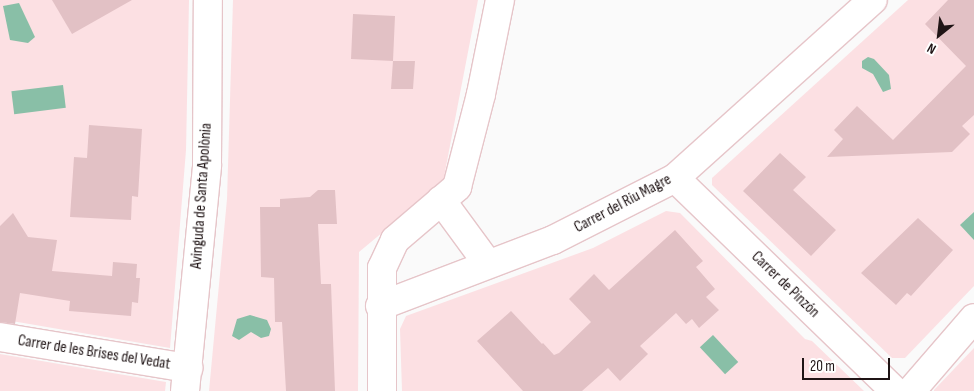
<!DOCTYPE html>
<meta charset="utf-8">
<style>
body{margin:0}
#map{position:relative;width:974px;height:391px;overflow:hidden;background:#fafafa;font-family:"Sofia Sans Condensed",sans-serif}
div>[style]{position:absolute}
[style*='--x']{left:calc(var(--x)*1px);top:calc(var(--y)*1px);width:calc(var(--w)*1px);rotate:calc(var(--a)*1deg)}
.green>*{inset:0;background:#fce0e3}
.water>*{inset:0;background:#89bfa7;transform-origin:0 0}
.building>*{inset:0;background:#e2c1c5}
.roads{filter:drop-shadow(1px 0 #e6c5c9) drop-shadow(-1px 0 #e6c5c9) drop-shadow(0 1px #e6c5c9) drop-shadow(0 -1px #e6c5c9)}
.minor>*{height:28px;margin:-14px;padding:0 14px;transform-origin:14px;border-radius:14px;background:#fff}
span{translate:-50% -50%;white-space:nowrap;text-align:center;line-height:1.15;-webkit-text-stroke:4px #fff;paint-order:stroke}
.street-label{font-size:16px;color:#1f1415}
.north{position:absolute;left:914px;top:10px;width:50px;height:50px;-webkit-text-stroke:4px #fff;paint-order:stroke;rotate:209deg;font-size:14px;font-weight:700;line-height:20px;text-align:center;color:#1f1415}
.north::after{content:'';display:block;margin:auto;width:18px;height:22px;background:#1f1415;clip-path:polygon(50% 0,100% 100%,50% 72%,0 100%)}
.scale{position:absolute;left:802px;top:358px;width:88px;height:22px;box-sizing:border-box;border:2px solid #1f1415;border-top:0;padding-left:6px;font-size:15px;line-height:18px;white-space:nowrap;color:#1f1415;-webkit-text-stroke:4px #fff;paint-order:stroke}
</style>
<div id="map">
<div class="green">
<i style="clip-path:polygon(0 0,189px 0,186px 150px,170px 348px,0 319px)"></i>
<i style="clip-path:polygon(233px 0,478px 0,443px 182px,359px 252px,358px 391px,209px 391px,227px 199px)"></i>
<i style="clip-path:polygon(908px 0,974px 0,974px 286px,905px 358px,892px 358px,712px 185px,712px 178px)"></i>
<i style="clip-path:polygon(666px 211px,680px 213px,805px 339px,812px 341px,864px 391px,402px 391px,400px 329px,406px 316px,593px 248px)"></i>
<i style="clip-path:polygon(974px 348px,974px 391px,934px 391px,934px 390px)"></i>
<i style="clip-path:polygon(0 354px,166px 382px,165px 391px,0 391px)"></i>
</div>
<div class="water">
<i style="clip-path:polygon(19px 3px,35px 37px,28px 43px,10px 40px,3px 6px)"></i>
<i style="clip-path:polygon(868px 57px,874px 59px,889px 75px,891px 89px,883px 92px,873px 74px,862px 68px,862px 61px)"></i>
<i style="left:63px;top:85px;width:23px;height:52px;rotate:83deg"></i>
<i style="clip-path:polygon(974px 212px,974px 240px,960px 225px)"></i>
<i style="clip-path:polygon(250px 315px,267px 320px,271px 329px,269px 336px,261px 338px,251px 332px,239px 340px,232px 336px,237px 319px)"></i>
<i style="left:713px;top:335px;width:37px;height:18px;rotate:47deg"></i>
</div>
<div class="building">
<i style="clip-path:polygon(52px 0,132px 0,72px 34px)"></i>
<i style="clip-path:polygon(948px 0,974px 0,974px 115px,962px 126px,970px 134px,952px 152px,827px 157px,843px 139px,834px 130px,857px 106px,893px 140px,966px 66px,925px 24px)"></i>
<i style="clip-path:polygon(353px 14px,395px 16px,393px 61px,415px 61px,413px 89px,391px 89px,393px 61px,351px 59px)"></i>
<i style="clip-path:polygon(89px 125px,142px 129px,138px 197px,132px 196px,131px 220px,70px 217px,74px 157px,87px 158px)"></i>
<i style="clip-path:polygon(780px 153px,806px 177px,793px 190px,836px 230px,811px 256px,743px 191px)"></i>
<i style="clip-path:polygon(318px 190px,335px 190px,337px 224px,318px 224px,321px 284px,331px 284px,335px 391px,286px 391px,282px 322px,275px 322px,274px 278px,261px 277px,260px 207px,280px 207px,280px 199px,310px 197px)"></i>
<i style="clip-path:polygon(13px 213px,28px 237px,57px 240px,52px 271px,112px 276px,113px 262px,137px 264px,136px 278px,140px 278px,138px 303px,132px 302px,131px 316px,69px 311px,70px 301px,20px 293px,15px 324px,0 322px,0 226px)"></i>
<i style="clip-path:polygon(918px 218px,953px 250px,911px 296px,907px 293px,896px 305px,861px 273px)"></i>
<i style="clip-path:polygon(675px 230px,703px 261px,696px 267px,715px 289px,706px 297px,719px 310px,699px 328px,692px 319px,686px 324px,676px 313px,640px 346px,648px 354px,620px 381px,608px 368px,582px 391px,523px 391px,477px 341px,511px 311px,542px 344px,543px 343px,554px 355px,559px 353px,591px 322px,569px 299px,594px 274px,609px 290px)"></i>
</div>
<div class="roads">
<div class="minor">
<i style="--x:675;--y:178;--w:306;--a:44.1"></i>
<i style="--x:441;--y:200;--w:79;--a:53.7"></i>
<i style="--x:380;--y:306;--w:185;--a:-20.9"></i>
<i style="--x:553;--y:240;--w:137;--a:-26.9"></i>
<i style="--x:675;--y:178;--w:266;--a:-42"></i>
<i style="--x:0;--y:337;--w:191;--a:9.4"></i>
<i style="--x:185;--y:391;--w:227;--a:-84.4"></i>
<i style="--x:207;--y:165;--w:165;--a:-89.7"></i>
<i style="--x:382;--y:391;--w:123;--a:-90"></i>
<i style="--x:382;--y:268;--w:31;--a:-65"></i>
<i style="--x:395;--y:240;--w:82;--a:-40.5"></i>
<i style="--x:457;--y:187;--w:96;--a:-75.5"></i>
<i style="--x:481;--y:94;--w:96;--a:-78.6"></i>
<i style="--x:911;--y:391;--w:96;--a:-49.2"></i>
</div>
</div>
<div class="street-label">
<span style="left:202px;top:196px;rotate:-86deg">Avinguda de Santa Apolònia</span>
<span style="left:623px;top:204px;rotate:-28deg">Carrer del Riu Magre</span>
<span style="left:785px;top:285px;rotate:44deg">Carrer de Pinzón</span>
<span style="left:94px;top:353px;rotate:9deg">Carrer de les Brises del Vedat</span>
</div>
<div class="north">N</div>
<div class="scale">20 m</div>
</div>
